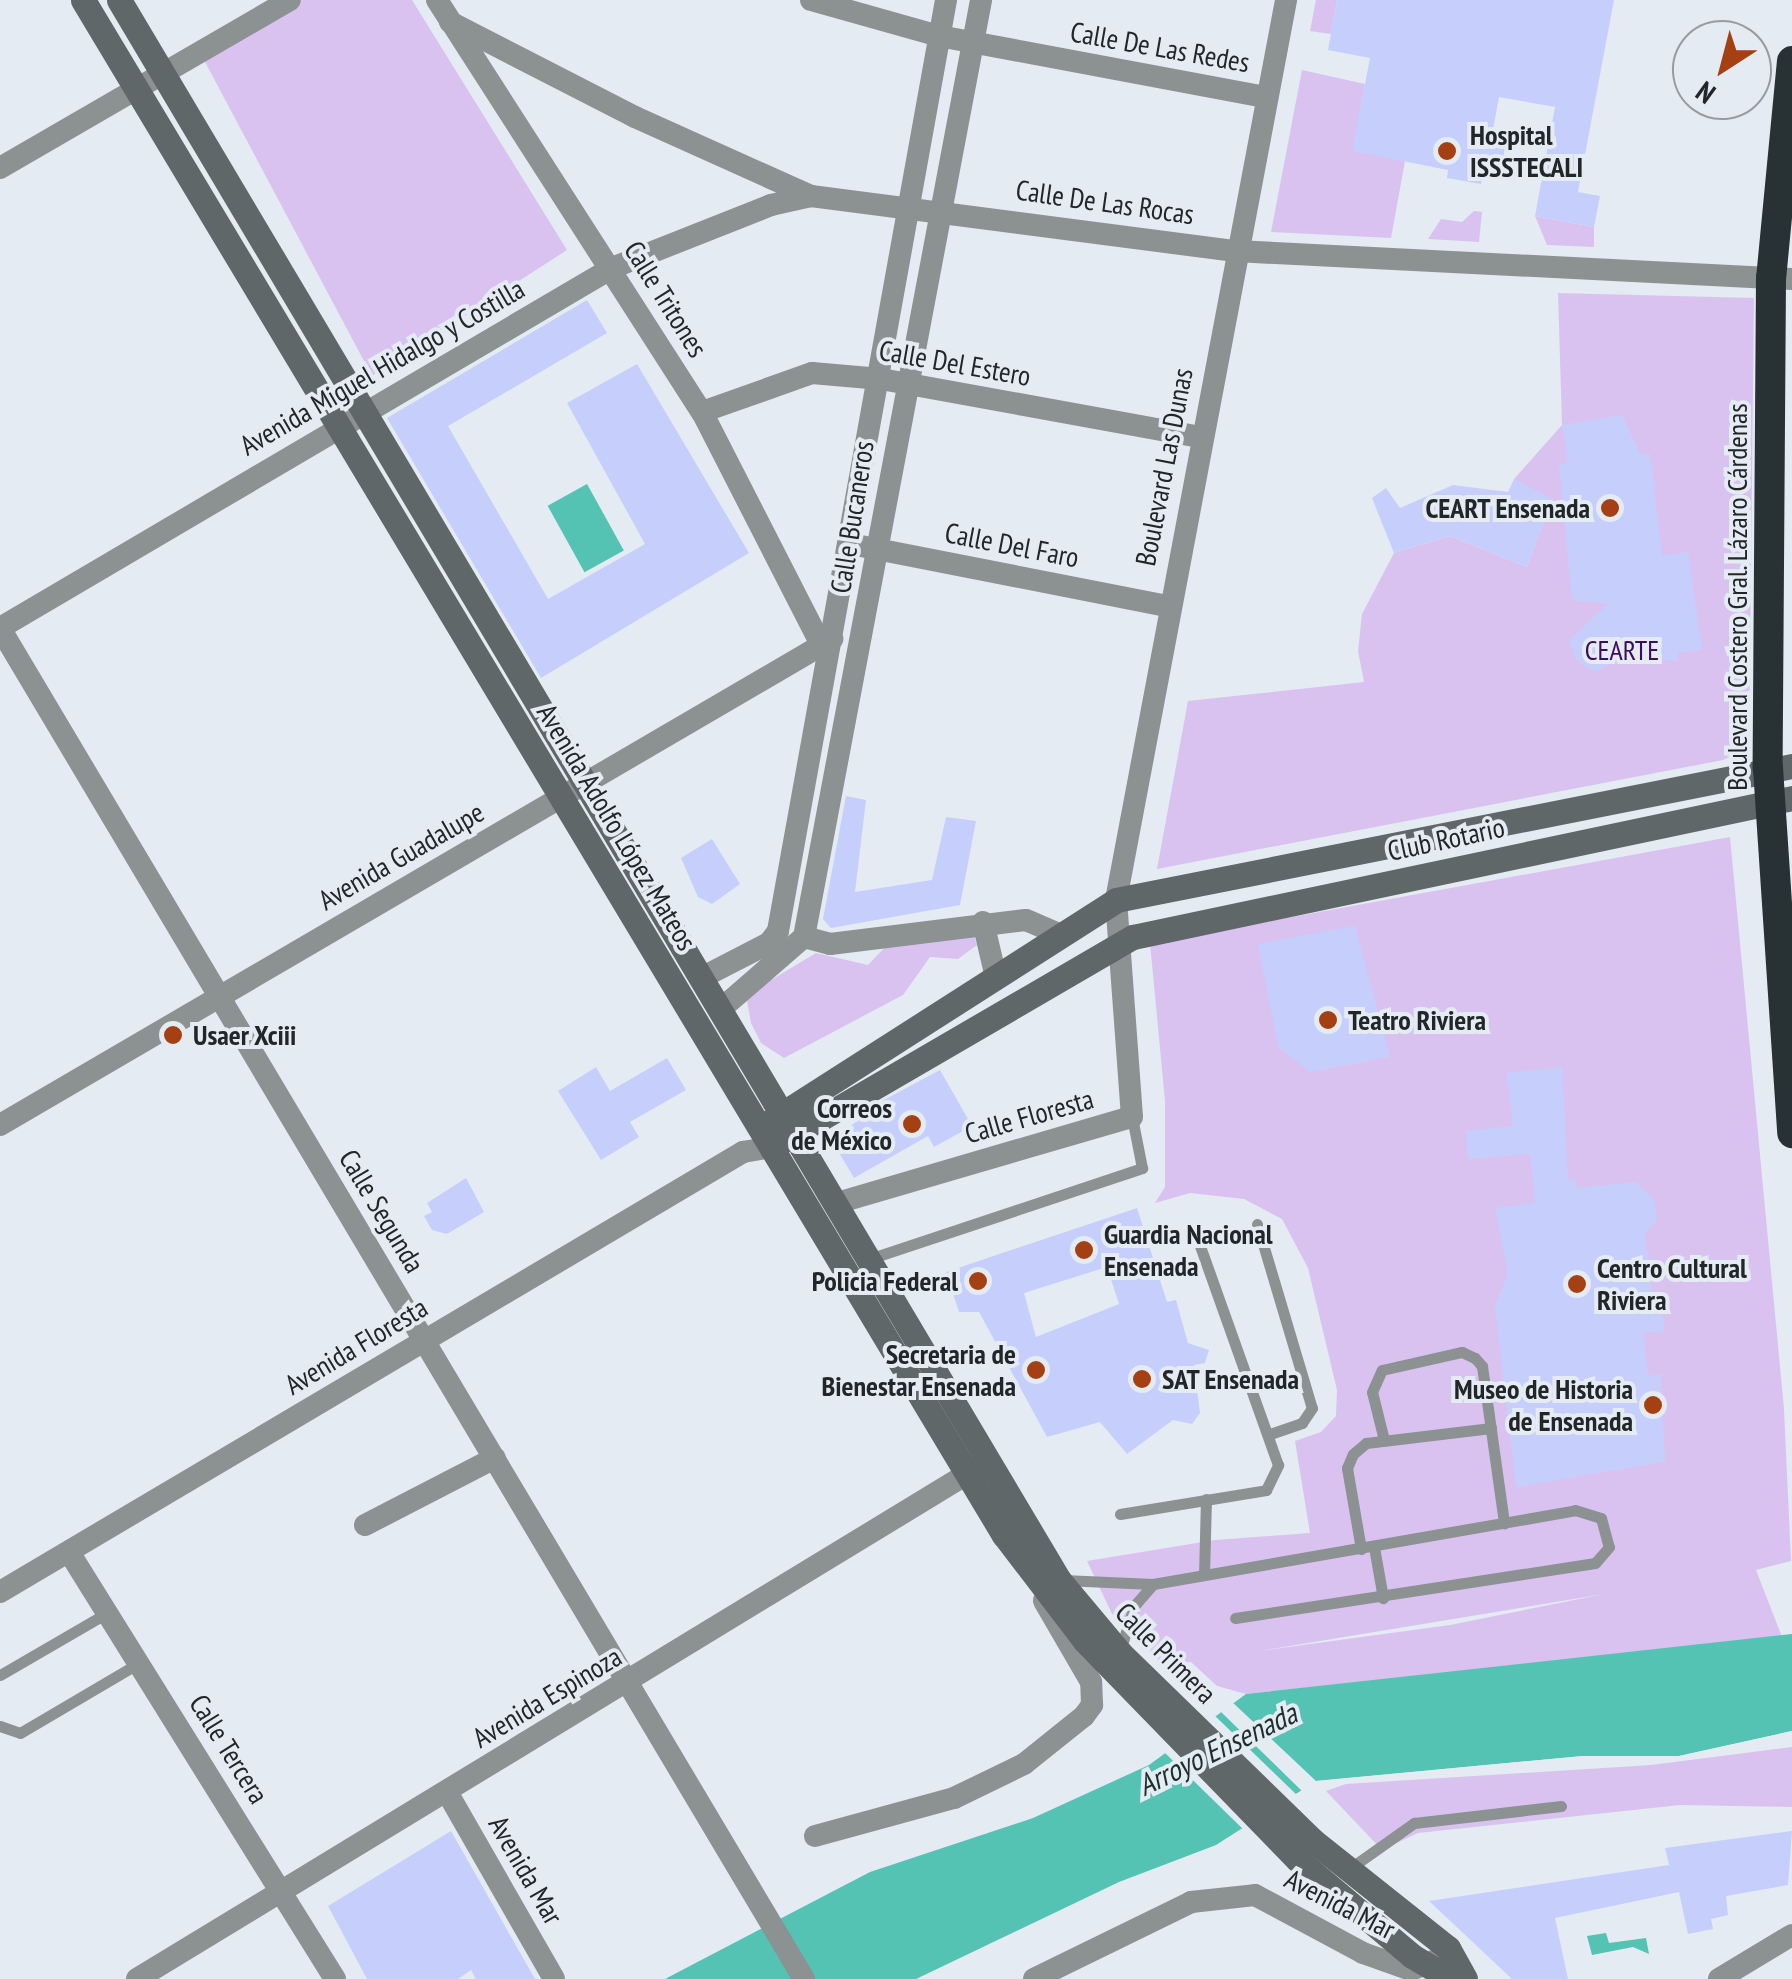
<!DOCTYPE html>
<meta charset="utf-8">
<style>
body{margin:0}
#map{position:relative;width:1792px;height:1979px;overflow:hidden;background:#e4ebf2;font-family:"PT Sans Narrow",sans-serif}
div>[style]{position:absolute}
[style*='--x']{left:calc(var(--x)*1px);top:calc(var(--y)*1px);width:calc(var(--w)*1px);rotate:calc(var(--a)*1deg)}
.green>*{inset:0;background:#d9c2f0}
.water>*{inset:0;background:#54c3b4;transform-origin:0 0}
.pier>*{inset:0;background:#e4ebf2}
.building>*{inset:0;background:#c6cffc}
.lane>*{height:11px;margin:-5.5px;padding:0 5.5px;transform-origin:5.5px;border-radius:5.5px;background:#8c9192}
.street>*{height:22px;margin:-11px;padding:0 11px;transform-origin:11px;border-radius:11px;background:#8c9192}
.secondary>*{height:25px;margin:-12.5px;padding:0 12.5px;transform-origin:12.5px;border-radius:12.5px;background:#606768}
.highway>*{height:30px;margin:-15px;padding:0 15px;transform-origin:15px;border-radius:15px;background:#283133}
.dots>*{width:28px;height:28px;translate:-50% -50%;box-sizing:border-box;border:5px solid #e4ebf2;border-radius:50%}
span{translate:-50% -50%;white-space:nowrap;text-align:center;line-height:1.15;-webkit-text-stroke:8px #e4ebf2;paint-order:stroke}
.street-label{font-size:28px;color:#232628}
.poi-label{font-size:28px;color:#232628;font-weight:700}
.left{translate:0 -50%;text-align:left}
.right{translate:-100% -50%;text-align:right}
.park-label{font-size:28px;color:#3e0b5d}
.water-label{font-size:30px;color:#1b2f2c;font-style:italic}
.north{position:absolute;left:1672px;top:20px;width:100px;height:100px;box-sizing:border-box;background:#e4ebf2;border:2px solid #979ca1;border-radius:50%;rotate:216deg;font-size:28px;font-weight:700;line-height:40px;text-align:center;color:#232628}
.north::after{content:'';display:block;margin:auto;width:35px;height:45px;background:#a54013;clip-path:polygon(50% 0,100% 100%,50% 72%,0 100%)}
</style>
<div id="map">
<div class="green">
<i style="clip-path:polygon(302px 0,412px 0,567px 250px,372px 376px,204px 60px)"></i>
<i style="clip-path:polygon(1316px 0,1337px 0,1331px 34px,1310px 31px)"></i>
<i style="clip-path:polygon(1302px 70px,1365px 84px,1353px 150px,1405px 161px,1391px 238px,1271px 232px)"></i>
<i style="clip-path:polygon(1474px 211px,1482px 212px,1479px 242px,1428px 239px,1441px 219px,1462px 222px)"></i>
<i style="clip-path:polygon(1535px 216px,1594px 227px,1594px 247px,1547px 245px)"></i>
<i style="clip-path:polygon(1558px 293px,1754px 298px,1749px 747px,1723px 760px,1157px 869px,1188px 701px,1364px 682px,1358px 651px,1362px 614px,1394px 553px,1450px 536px,1527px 567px,1546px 516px,1514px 479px,1562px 425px)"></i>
<i style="clip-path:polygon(evenodd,1730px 837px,1784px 1409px,1791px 1561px,1756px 1570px,1782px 1637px,1246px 1694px,1217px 1686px,1191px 1662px,1163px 1665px,1112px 1614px,1087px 1561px,1215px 1540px,1310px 1533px,1295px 1441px,1321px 1432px,1336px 1416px,1337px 1390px,1308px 1268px,1282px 1219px,1244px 1199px,1190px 1193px,1155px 1203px,1165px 1187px,1165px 1101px,1150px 943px,1730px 837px,1604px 1594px,1450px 1625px,1259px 1651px,1604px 1594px)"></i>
<i style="clip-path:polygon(972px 930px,977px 945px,958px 959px,930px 957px,903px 995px,784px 1058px,761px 1043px,751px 1023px,746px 995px,816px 953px,868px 965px,888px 944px)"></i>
<i style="clip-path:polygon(1792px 1747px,1792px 1807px,1680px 1805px,1418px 1833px,1382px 1850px,1326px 1791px,1346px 1784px,1651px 1765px)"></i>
</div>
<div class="water">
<i style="left:587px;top:484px;width:76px;height:45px;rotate:61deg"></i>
<i style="clip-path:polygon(1792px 1634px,1792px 1731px,1679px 1756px,1583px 1756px,1316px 1781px,1216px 1845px,1119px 1882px,916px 1979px,665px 1979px,870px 1872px,1033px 1818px,1149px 1765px,1246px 1694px)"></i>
<i style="clip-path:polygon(1606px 1933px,1609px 1943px,1646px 1938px,1649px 1954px,1633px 1947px,1592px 1955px,1587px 1936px)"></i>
</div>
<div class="pier">
<i style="clip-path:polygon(1230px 1700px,1316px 1781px,1583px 1756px,1679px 1756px,1792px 1731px,1792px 1736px,1679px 1761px,1583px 1761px,1326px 1782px,1305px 1794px,1218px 1709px)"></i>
<i style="clip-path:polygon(1212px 1713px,1300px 1798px,1246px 1832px,1162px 1750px)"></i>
</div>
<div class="building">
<i style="clip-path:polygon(1337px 0,1614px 0,1578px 192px,1600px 196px,1594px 227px,1535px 216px,1555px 107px,1499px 97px,1493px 130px,1508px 132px,1502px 167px,1484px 163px,1481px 184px,1447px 178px,1448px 170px,1352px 151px,1370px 58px,1328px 50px)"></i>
<i style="clip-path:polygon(587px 300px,607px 333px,448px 426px,548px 599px,645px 544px,567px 403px,637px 364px,749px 553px,541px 678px,387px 418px)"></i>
<i style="clip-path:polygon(1622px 415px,1640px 454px,1650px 454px,1662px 556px,1688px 552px,1702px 650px,1678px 653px,1679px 661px,1623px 657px,1595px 672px,1576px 660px,1569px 640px,1608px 604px,1572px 600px,1559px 464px,1568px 463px,1562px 425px)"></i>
<i style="clip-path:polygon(1514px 479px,1553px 499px,1527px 567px,1450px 536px,1394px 553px,1372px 498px,1386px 488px,1400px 508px,1453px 485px,1508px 492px)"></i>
<i style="clip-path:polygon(846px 796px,866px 800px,855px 892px,932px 880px,946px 817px,976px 821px,960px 905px,831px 928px,823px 919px)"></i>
<i style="clip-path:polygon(712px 839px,740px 884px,712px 904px,698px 897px,681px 858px)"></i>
<i style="clip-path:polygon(1355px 926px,1390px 1057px,1311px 1072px,1278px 1047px,1258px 944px)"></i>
<i style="clip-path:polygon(667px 1058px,686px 1090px,630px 1122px,639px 1137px,601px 1160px,558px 1091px,596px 1067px,610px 1091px)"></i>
<i style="clip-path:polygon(1562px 1067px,1568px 1180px,1576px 1179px,1577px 1188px,1636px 1182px,1654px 1200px,1657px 1220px,1645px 1234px,1652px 1295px,1661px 1294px,1665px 1331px,1643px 1333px,1648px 1376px,1661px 1374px,1665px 1462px,1516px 1487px,1495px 1306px,1508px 1274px,1495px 1208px,1535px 1203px,1530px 1154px,1468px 1159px,1466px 1131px,1513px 1126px,1507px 1073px)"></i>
<i style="clip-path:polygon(940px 1070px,972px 1126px,934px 1147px,928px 1136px,854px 1178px,832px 1141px,882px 1101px)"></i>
<i style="clip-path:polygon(466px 1178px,484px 1212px,447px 1234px,432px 1230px,424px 1216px,432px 1212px,427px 1203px)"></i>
<i style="clip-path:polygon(evenodd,1137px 1208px,1167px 1302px,1176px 1300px,1188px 1343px,1209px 1350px,1205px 1363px,1194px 1365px,1200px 1413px,1192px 1424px,1173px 1420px,1127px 1454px,1100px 1422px,1047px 1437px,979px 1312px,959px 1312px,946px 1272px,1137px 1208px,1107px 1267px,1119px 1304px,1036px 1337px,1024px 1293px,1107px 1267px)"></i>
<i style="clip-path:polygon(451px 1831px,535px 1979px,476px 1979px,471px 1970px,458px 1979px,367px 1979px,328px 1906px)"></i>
<i style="clip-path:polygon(1792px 1831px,1788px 1885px,1726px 1896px,1728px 1915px,1711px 1919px,1713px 1929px,1688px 1934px,1679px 1892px,1555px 1918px,1568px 1979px,1512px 1979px,1429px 1901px,1669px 1865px,1665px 1848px)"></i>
</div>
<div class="lane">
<i style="--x:1257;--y:1224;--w:192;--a:73.4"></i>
<i style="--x:1312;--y:1408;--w:18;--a:124"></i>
<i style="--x:1302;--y:1423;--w:36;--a:161"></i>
<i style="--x:869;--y:1259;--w:288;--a:-18.4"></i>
<i style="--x:1142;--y:1168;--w:52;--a:-101.1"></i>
<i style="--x:1384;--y:1440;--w:49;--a:-104"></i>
<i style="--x:1372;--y:1392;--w:24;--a:-66"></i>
<i style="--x:1382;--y:1370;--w:82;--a:-12.7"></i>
<i style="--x:1462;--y:1352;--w:14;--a:25"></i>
<i style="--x:1475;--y:1358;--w:11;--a:49"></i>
<i style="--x:1482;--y:1366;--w:159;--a:82"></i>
<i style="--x:1120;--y:1514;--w:148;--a:-9.3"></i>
<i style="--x:1266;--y:1490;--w:28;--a:-64"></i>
<i style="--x:1278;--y:1465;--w:242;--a:-109.6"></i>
<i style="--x:1374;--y:1547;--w:52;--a:80"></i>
<i style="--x:1361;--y:1549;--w:82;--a:-99.8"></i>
<i style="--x:1347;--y:1468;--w:15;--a:-67"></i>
<i style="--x:1353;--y:1454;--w:17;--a:-40"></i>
<i style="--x:1366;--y:1443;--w:126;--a:-6.8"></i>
<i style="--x:1204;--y:1575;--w:76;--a:-88.5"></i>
<i style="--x:1063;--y:1580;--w:90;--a:2.5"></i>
<i style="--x:1153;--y:1584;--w:428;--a:-9.9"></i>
<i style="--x:1575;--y:1510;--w:27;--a:17"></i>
<i style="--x:1601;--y:1518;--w:30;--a:75"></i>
<i style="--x:1609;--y:1547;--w:21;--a:131"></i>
<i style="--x:1595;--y:1563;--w:364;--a:171.3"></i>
<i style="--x:1121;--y:1648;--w:44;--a:-72.8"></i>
<i style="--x:1134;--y:1606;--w:29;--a:-49"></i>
<i style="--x:0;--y:1675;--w:124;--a:-30.1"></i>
<i style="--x:0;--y:1726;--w:21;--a:19"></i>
<i style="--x:20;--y:1733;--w:138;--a:-30.5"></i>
<i style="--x:1349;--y:1869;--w:80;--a:-35.3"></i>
<i style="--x:1414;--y:1823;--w:148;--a:-6.6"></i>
</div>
<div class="street">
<i style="--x:437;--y:0;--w:490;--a:57.3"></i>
<i style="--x:702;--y:412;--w:262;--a:62.9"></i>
<i style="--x:811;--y:0;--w:133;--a:15.7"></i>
<i style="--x:939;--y:36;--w:331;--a:10.6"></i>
<i style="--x:450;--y:22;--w:208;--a:27.2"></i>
<i style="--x:635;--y:117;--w:193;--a:24.2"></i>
<i style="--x:811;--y:196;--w:428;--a:7.4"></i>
<i style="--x:1235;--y:251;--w:558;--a:2.88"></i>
<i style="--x:0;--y:168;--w:335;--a:-30.1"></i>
<i style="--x:702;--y:412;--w:117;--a:-19.5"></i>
<i style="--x:812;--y:373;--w:69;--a:5"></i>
<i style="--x:881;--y:379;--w:325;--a:10.3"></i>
<i style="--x:861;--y:546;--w:311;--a:11.1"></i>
<i style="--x:983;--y:922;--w:52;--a:76.8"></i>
<i style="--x:804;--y:937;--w:27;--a:15"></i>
<i style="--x:830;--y:944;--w:197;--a:-7"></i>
<i style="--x:1026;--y:920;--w:34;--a:23"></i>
<i style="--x:703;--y:977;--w:74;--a:-27.3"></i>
<i style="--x:769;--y:943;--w:15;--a:-53"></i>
<i style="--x:778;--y:931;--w:946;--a:-79.77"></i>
<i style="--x:722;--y:1008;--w:108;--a:-40.9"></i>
<i style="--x:804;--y:937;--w:954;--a:-79.3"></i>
<i style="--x:0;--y:1125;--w:964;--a:-30.29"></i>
<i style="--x:837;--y:1203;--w:307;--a:-16.3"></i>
<i style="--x:1132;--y:1117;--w:218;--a:-94.2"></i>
<i style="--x:1116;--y:900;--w:916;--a:-79.3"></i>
<i style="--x:365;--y:1525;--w:146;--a:-27.3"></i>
<i style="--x:69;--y:1552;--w:503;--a:58.08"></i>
<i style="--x:0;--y:1592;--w:864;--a:-30.63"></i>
<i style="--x:743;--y:1152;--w:29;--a:-10"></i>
<i style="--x:447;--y:1792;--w:215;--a:60.2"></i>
<i style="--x:815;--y:1836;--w:144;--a:-15.3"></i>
<i style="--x:954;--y:1798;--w:78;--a:-25.9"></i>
<i style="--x:1024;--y:1764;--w:77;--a:-38.7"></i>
<i style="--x:1084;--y:1716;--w:14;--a:-54"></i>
<i style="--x:1092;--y:1705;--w:23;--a:-92"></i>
<i style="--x:1091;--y:1682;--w:94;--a:-120.1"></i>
<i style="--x:137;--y:1979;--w:987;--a:-31.32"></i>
<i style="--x:804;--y:1979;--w:1572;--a:-120.76"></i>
<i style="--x:0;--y:628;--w:710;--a:-30.47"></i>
<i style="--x:612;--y:268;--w:171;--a:-21.6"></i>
<i style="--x:771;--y:205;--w:41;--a:-12.7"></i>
<i style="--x:1034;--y:1979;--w:175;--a:-26.1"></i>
<i style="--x:1191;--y:1902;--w:64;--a:-6.2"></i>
<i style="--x:1255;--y:1895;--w:123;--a:28.2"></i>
<i style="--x:1363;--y:1953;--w:51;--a:19.5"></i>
<i style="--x:1411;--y:1970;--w:27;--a:-22"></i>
<i style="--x:1719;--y:1979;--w:85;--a:-31.1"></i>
</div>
<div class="secondary">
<i style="--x:83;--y:0;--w:1790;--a:59.04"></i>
<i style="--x:1004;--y:1535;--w:133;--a:52.6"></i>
<i style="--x:1085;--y:1641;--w:304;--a:45.8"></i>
<i style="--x:1297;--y:1859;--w:150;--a:40.1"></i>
<i style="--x:1412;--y:1956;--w:45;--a:30.5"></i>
<i style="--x:119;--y:0;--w:1838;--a:59.25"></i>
<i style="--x:1059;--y:1580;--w:95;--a:50.1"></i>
<i style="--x:1120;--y:1653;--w:268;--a:44.2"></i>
<i style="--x:1312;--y:1840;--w:174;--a:38.5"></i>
<i style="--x:1448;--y:1948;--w:35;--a:61"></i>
<i style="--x:771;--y:1121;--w:410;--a:-32.6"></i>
<i style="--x:1116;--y:900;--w:689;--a:-11.21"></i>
<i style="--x:782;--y:1141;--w:406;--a:-30.2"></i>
<i style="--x:1133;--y:937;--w:673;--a:-11.91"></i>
</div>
<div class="highway">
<i style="--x:1792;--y:61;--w:218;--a:95.5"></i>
<i style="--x:1771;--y:278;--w:490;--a:90.4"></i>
<i style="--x:1768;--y:768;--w:366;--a:86.2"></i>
</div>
<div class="dots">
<i style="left:1447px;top:151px;background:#a54013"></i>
<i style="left:1610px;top:508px;background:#a54013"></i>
<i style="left:1328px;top:1020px;background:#a54013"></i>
<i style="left:173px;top:1035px;background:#a54013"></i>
<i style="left:912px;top:1124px;background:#a54013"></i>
<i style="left:1084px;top:1250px;background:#a54013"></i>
<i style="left:978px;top:1281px;background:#a54013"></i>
<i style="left:1577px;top:1284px;background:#a54013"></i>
<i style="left:1036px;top:1370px;background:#a54013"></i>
<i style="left:1142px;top:1379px;background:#a54013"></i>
<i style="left:1653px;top:1405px;background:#a54013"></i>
</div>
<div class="street-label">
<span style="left:1160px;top:47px;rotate:10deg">Calle De Las Redes</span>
<span style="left:1105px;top:202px;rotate:8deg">Calle De Las Rocas</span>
<span style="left:666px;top:299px;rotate:58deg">Calle Tritones</span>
<span style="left:955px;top:363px;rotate:10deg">Calle Del Estero</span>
<span style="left:382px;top:367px;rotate:-30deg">Avenida Miguel Hidalgo y Costilla</span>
<span style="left:1164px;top:467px;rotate:-79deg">Boulevard Las Dunas</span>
<span style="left:852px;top:517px;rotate:-81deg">Calle Bucaneros</span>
<span style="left:1012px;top:545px;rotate:11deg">Calle Del Faro</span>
<span style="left:1737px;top:597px;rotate:-90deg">Boulevard Costero Gral. Lázaro Cárdenas</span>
<span style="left:617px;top:827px;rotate:59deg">Avenida Adolfo López Mateos</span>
<span style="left:1446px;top:839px;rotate:-12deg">Club Rotario</span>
<span style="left:401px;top:856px;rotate:-30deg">Avenida Guadalupe</span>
<span style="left:1029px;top:1116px;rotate:-16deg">Calle Floresta</span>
<span style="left:382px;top:1211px;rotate:59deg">Calle Segunda</span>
<span style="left:356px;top:1346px;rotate:-31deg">Avenida Floresta</span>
<span style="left:1166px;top:1653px;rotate:45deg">Calle Primera</span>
<span style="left:547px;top:1697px;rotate:-31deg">Avenida Espinoza</span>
<span style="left:229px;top:1749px;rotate:58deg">Calle Tercera</span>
<span style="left:526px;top:1870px;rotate:60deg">Avenida Mar</span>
<span style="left:1340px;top:1904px;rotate:27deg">Avenida Mar</span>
</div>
<div class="poi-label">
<span class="left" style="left:1470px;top:151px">Hospital<br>ISSSTECALI</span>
<span class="right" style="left:1590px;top:508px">CEART Ensenada</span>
<span class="left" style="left:1348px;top:1020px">Teatro Riviera</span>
<span class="left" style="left:193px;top:1035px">Usaer Xciii</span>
<span class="right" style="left:892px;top:1124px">Correos<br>de México</span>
<span class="left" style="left:1104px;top:1250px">Guardia Nacional<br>Ensenada</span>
<span class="left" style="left:1597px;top:1284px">Centro Cultural<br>Riviera</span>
<span class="right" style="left:958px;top:1281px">Policia Federal</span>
<span class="right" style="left:1016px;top:1370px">Secretaria de<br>Bienestar Ensenada</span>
<span class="left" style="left:1162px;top:1379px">SAT Ensenada</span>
<span class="right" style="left:1633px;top:1405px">Museo de Historia<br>de Ensenada</span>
</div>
<div class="park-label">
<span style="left:1622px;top:650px">CEARTE</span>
</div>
<div class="water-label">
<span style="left:1217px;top:1749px;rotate:-26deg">Arroyo Ensenada</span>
</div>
<div class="north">N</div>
</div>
